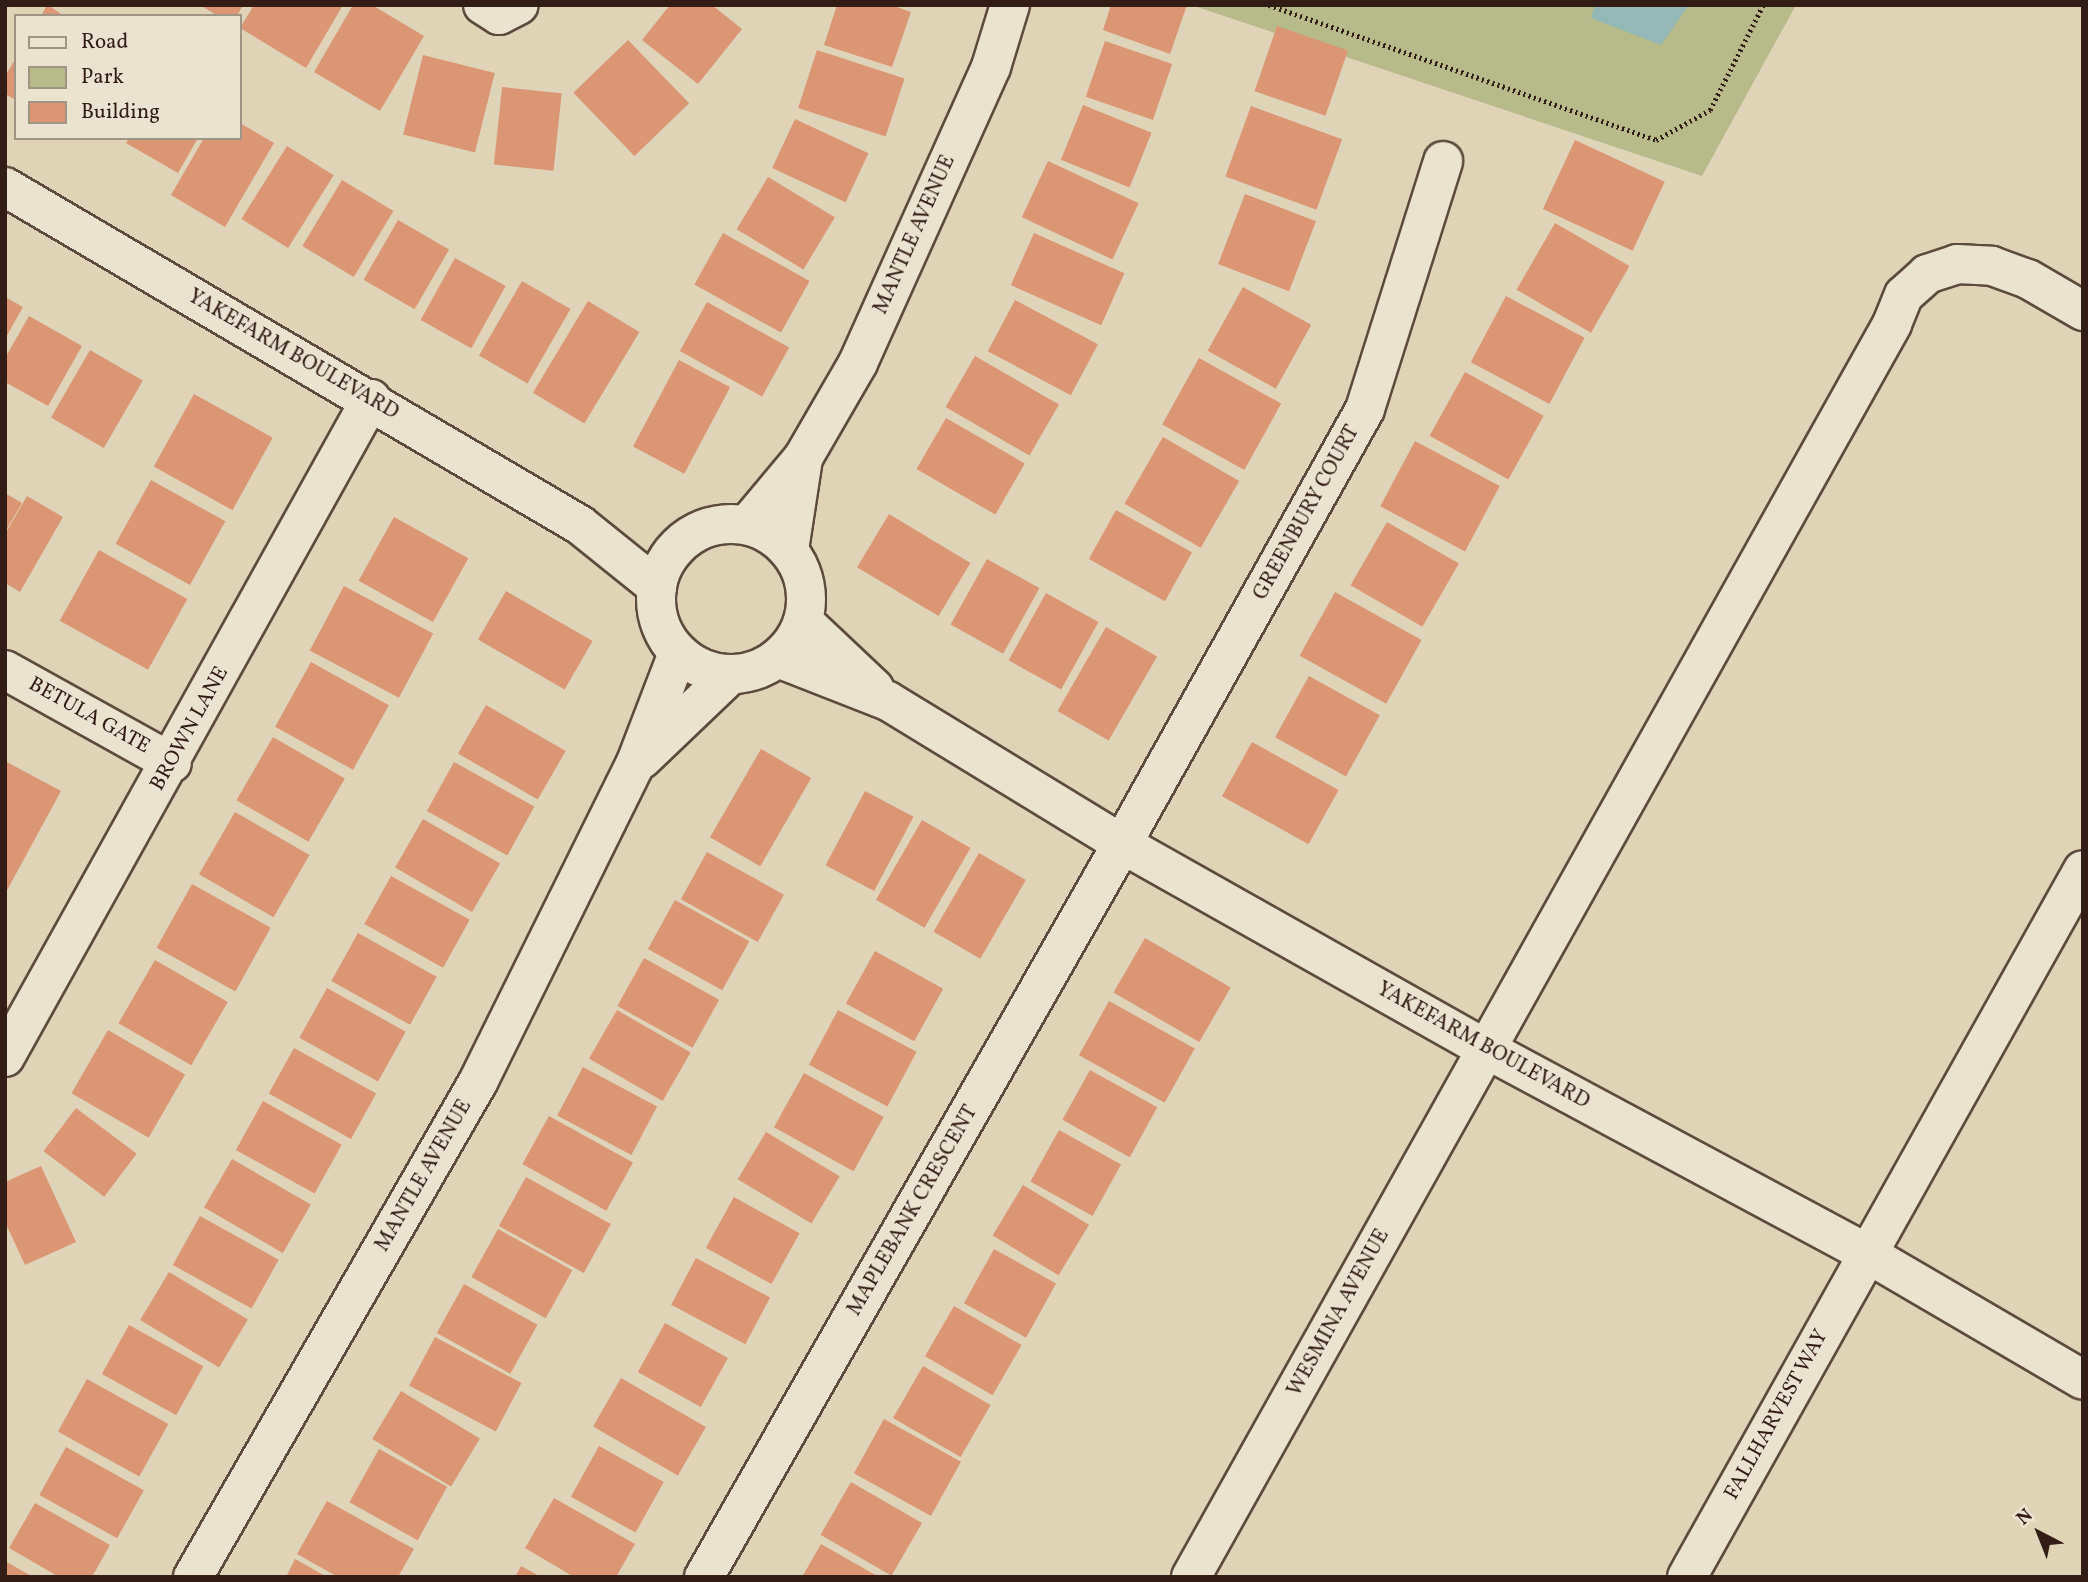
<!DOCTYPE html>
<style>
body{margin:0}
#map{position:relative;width:2088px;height:1582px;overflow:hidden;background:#dfd4b7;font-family:Vollkorn,serif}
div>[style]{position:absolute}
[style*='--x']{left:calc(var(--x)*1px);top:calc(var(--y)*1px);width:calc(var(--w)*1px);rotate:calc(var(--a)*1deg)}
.green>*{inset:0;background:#b7bb8a}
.water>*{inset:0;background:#95b7b5}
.building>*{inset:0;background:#db9674;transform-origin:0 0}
.path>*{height:4.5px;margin-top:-2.25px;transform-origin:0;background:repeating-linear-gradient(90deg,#311d15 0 2px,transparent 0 5.5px)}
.roads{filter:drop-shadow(2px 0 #5c4b3e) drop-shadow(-2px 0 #5c4b3e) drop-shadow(0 2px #5c4b3e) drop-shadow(0 -2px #5c4b3e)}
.minor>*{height:38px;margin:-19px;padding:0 19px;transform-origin:19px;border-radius:19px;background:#eae3d0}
.tertiary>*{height:38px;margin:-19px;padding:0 19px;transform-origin:19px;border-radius:19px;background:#eae3d0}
.tertiary>.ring{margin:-19px;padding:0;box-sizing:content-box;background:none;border:38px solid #eae3d0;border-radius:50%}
span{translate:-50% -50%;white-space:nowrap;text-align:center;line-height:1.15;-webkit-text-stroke:6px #eae3d0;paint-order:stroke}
.street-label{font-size:21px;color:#311d15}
.frame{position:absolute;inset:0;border:7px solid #311d15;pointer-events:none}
.legend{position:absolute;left:14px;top:14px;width:228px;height:126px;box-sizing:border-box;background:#eae3d0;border:2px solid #a09485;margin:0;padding:9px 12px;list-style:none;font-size:21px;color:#311d15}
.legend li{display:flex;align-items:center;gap:14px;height:35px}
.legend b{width:35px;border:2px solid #a09485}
.north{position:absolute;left:2004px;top:1498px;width:70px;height:70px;-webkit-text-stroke:5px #eae3d0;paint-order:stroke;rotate:318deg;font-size:19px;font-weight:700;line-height:28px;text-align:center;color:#311d15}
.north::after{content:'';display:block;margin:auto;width:24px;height:32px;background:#311d15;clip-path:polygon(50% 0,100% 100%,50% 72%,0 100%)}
</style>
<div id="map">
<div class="green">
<i style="clip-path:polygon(1191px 5px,1796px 5px,1702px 176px)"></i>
</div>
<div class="water">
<i style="clip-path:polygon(1595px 5px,1689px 5px,1661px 45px,1591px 18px)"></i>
</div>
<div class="building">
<i style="clip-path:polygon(47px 5px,54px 9px,64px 16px,41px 16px)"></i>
<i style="clip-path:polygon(200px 5px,243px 5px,237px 16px,218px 16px)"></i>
<i style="clip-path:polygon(254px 5px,343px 5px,306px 68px,240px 28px)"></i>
<i style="clip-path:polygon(353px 5px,372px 5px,424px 36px,380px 111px,314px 72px)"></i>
<i style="clip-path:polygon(670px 5px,712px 5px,742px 29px,698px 84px,642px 40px)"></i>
<i style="clip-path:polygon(837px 5px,891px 5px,911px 12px,892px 67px,824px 45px)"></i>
<i style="clip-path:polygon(1111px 5px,1187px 5px,1170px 54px,1103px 30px)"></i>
<i style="left:1277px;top:26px;width:75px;height:69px;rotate:19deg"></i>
<i style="left:628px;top:40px;width:88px;height:76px;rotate:46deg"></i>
<i style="left:1105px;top:41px;width:71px;height:59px;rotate:19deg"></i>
<i style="left:817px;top:50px;width:92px;height:61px;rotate:18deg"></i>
<i style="left:423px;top:55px;width:74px;height:82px;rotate:14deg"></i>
<i style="clip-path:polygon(16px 58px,16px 100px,5px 94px,5px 76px)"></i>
<i style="left:502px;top:87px;width:60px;height:78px;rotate:6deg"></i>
<i style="left:1083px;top:105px;width:74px;height:59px;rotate:22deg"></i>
<i style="left:1251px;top:106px;width:97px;height:75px;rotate:20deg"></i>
<i style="left:795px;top:119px;width:81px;height:54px;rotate:25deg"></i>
<i style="clip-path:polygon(240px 123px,274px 143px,225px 227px,171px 195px,204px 138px,240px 138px)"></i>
<i style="clip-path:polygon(129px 138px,198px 138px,178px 173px,126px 143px)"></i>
<i style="left:1575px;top:140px;width:99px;height:76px;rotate:25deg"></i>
<i style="left:287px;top:146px;width:55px;height:86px;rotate:32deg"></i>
<i style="left:1048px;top:161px;width:100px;height:62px;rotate:25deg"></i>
<i style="left:768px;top:177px;width:78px;height:61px;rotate:31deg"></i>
<i style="left:342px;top:180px;width:60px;height:77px;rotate:31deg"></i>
<i style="left:1245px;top:194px;width:76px;height:75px;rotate:21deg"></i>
<i style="left:398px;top:220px;width:59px;height:69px;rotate:30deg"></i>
<i style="left:1555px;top:223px;width:86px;height:77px;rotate:30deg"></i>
<i style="left:723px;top:233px;width:99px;height:59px;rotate:29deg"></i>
<i style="left:1034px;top:233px;width:99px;height:57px;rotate:24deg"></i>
<i style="left:455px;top:258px;width:58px;height:71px;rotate:29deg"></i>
<i style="left:522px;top:281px;width:56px;height:86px;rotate:30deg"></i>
<i style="left:1243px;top:287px;width:78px;height:73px;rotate:29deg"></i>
<i style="left:1506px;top:296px;width:89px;height:75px;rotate:28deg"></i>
<i style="clip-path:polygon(5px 297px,23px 307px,5px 339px)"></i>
<i style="left:1015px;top:300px;width:94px;height:58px;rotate:28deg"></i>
<i style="left:588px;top:301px;width:60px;height:107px;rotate:31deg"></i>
<i style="left:707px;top:302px;width:94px;height:56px;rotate:29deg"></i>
<i style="clip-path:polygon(29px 316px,82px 346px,48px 406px,5px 382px,5px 358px)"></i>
<i style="left:90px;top:350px;width:61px;height:78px;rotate:30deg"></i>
<i style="left:975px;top:356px;width:97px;height:59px;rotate:30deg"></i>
<i style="left:1199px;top:358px;width:94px;height:76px;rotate:29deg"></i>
<i style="left:679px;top:360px;width:58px;height:98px;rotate:28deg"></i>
<i style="left:1465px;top:372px;width:90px;height:73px;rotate:29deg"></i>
<i style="left:194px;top:394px;width:90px;height:83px;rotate:29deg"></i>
<i style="left:946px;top:418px;width:91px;height:59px;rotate:30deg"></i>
<i style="left:1163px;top:437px;width:88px;height:77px;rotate:30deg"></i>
<i style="left:1415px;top:441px;width:96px;height:74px;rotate:28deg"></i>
<i style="left:151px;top:480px;width:85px;height:73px;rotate:29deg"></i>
<i style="clip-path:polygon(5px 493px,22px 503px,5px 532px)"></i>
<i style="clip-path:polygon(27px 496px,63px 517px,20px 592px,5px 583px,5px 534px)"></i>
<i style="left:1116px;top:510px;width:87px;height:56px;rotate:29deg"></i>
<i style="left:889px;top:514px;width:95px;height:62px;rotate:31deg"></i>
<i style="left:394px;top:517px;width:85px;height:73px;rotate:29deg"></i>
<i style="left:1387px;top:522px;width:83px;height:73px;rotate:30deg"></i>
<i style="left:99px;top:550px;width:101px;height:81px;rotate:29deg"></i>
<i style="left:987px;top:559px;width:60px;height:75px;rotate:29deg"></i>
<i style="left:344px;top:586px;width:101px;height:73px;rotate:28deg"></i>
<i style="left:506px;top:591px;width:100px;height:56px;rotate:30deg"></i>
<i style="left:1335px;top:592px;width:99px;height:73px;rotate:29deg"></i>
<i style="left:1046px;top:593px;width:60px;height:77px;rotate:29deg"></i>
<i style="left:1106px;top:627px;width:59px;height:97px;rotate:30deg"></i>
<i style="left:311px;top:662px;width:89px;height:74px;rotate:29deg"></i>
<i style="left:1309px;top:676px;width:81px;height:70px;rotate:29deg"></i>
<i style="left:486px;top:705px;width:92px;height:56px;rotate:30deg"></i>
<i style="left:273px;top:737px;width:83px;height:73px;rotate:30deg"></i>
<i style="left:1252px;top:742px;width:99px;height:62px;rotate:29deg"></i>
<i style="left:761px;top:749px;width:58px;height:102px;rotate:30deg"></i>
<i style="clip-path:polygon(5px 761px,61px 791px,5px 894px)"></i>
<i style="left:454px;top:762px;width:92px;height:56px;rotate:29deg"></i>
<i style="left:865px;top:791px;width:55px;height:84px;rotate:28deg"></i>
<i style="left:235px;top:812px;width:86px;height:72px;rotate:30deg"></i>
<i style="left:423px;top:819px;width:89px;height:56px;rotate:30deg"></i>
<i style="left:922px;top:820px;width:56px;height:92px;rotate:30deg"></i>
<i style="left:707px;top:852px;width:88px;height:54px;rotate:29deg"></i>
<i style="left:979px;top:853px;width:54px;height:91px;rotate:30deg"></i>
<i style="left:391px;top:876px;width:90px;height:55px;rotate:29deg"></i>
<i style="left:192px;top:884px;width:90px;height:73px;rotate:29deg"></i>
<i style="left:675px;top:900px;width:85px;height:56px;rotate:29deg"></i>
<i style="left:358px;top:933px;width:90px;height:55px;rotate:29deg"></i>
<i style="left:1145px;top:938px;width:99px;height:63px;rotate:30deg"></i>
<i style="left:875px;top:951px;width:78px;height:60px;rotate:29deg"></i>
<i style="left:644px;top:958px;width:86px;height:55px;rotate:29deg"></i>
<i style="left:155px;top:960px;width:84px;height:73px;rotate:30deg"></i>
<i style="left:327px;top:988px;width:90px;height:57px;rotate:29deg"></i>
<i style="left:1109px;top:1001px;width:98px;height:62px;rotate:29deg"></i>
<i style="left:617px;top:1010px;width:85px;height:56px;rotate:30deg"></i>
<i style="left:838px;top:1010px;width:89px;height:62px;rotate:28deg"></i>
<i style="left:108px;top:1030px;width:89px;height:73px;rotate:30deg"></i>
<i style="left:294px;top:1048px;width:94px;height:52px;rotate:29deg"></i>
<i style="left:583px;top:1067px;width:84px;height:55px;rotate:28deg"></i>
<i style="left:1090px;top:1070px;width:77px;height:57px;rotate:29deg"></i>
<i style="left:804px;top:1073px;width:91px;height:62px;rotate:29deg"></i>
<i style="left:263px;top:1101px;width:90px;height:56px;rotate:29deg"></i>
<i style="left:76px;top:1108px;width:76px;height:54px;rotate:37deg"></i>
<i style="left:549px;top:1116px;width:96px;height:55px;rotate:29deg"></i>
<i style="left:1059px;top:1130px;width:71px;height:59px;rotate:29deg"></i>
<i style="left:766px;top:1132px;width:86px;height:55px;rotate:31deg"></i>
<i style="left:232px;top:1159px;width:91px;height:56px;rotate:30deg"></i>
<i style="clip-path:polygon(41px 1166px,76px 1242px,25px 1265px,5px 1222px,5px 1182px)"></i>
<i style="left:526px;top:1177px;width:97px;height:56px;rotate:29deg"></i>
<i style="left:1023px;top:1185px;width:77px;height:59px;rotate:31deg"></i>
<i style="left:734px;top:1197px;width:75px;height:58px;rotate:29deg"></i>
<i style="left:200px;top:1216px;width:90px;height:56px;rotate:29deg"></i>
<i style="left:498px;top:1229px;width:85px;height:55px;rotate:29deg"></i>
<i style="left:994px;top:1249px;width:71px;height:62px;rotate:29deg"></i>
<i style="left:696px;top:1258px;width:84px;height:53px;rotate:28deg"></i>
<i style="left:169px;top:1272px;width:92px;height:56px;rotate:31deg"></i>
<i style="left:464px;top:1284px;width:84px;height:56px;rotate:29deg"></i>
<i style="left:954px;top:1306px;width:78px;height:58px;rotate:30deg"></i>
<i style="left:665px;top:1323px;width:72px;height:56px;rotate:29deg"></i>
<i style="left:129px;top:1325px;width:85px;height:56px;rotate:29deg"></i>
<i style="left:435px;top:1337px;width:98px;height:55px;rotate:28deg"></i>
<i style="left:923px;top:1366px;width:78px;height:60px;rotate:30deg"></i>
<i style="left:621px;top:1378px;width:98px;height:56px;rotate:30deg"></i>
<i style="left:87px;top:1379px;width:93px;height:60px;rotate:29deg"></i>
<i style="left:401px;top:1391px;width:92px;height:56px;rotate:31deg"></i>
<i style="left:884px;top:1419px;width:88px;height:62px;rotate:29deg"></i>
<i style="left:599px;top:1446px;width:74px;height:58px;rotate:29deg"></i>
<i style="left:66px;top:1447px;width:89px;height:55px;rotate:29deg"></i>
<i style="left:379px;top:1449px;width:78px;height:61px;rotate:29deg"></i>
<i style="left:851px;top:1482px;width:82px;height:61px;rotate:30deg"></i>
<i style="clip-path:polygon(554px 1498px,635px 1544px,616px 1577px,574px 1577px,525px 1548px)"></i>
<i style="clip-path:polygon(327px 1501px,414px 1549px,398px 1577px,338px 1577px,297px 1554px)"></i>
<i style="clip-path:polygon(35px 1503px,110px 1545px,92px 1577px,59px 1577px,9px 1548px)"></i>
<i style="clip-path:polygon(821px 1544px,879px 1577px,802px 1577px)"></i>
<i style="clip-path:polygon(295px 1559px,327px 1577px,286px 1577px)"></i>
<i style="clip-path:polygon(5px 1561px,33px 1577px,5px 1577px)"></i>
<i style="clip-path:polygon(521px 1566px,541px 1577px,515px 1577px)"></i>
</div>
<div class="path">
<i style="--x:1269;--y:5;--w:410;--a:19.2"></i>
<i style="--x:1656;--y:140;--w:62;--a:-29.1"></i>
<i style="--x:1710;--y:110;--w:118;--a:-63.2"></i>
</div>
<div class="roads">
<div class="minor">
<i style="--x:483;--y:5;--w:19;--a:32"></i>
<i style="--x:499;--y:15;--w:22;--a:-27"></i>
<i style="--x:747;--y:525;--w:87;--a:-50.1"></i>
<i style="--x:803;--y:458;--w:110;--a:-59.9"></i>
<i style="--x:858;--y:363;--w:325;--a:-65.8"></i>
<i style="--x:991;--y:67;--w:65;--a:-73"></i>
<i style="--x:789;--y:550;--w:93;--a:-81.3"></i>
<i style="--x:5;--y:670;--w:191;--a:29.1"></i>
<i style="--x:5;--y:1057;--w:753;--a:-60.92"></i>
<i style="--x:704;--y:1577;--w:844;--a:-60.31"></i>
<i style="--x:1122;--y:844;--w:498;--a:-60.8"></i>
<i style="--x:1365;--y:409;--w:260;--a:-72.5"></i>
<i style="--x:1191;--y:1577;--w:1436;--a:-60.77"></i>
<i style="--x:1892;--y:324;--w:31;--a:-68"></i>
<i style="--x:1904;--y:295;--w:31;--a:-42"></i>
<i style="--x:1927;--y:274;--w:32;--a:-18"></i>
<i style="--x:1957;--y:264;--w:35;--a:3"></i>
<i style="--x:1992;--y:266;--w:38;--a:20"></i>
<i style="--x:2028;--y:279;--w:64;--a:30.2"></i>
<i style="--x:1687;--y:1577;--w:810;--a:-60.75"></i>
</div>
<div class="tertiary">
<i style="--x:5;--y:187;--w:667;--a:30.45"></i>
<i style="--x:580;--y:525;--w:99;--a:38.8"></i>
<i class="ring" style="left:656px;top:524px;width:112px;height:112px"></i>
<i style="--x:803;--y:621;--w:98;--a:43.3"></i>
<i style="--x:778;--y:658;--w:118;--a:21.4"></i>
<i style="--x:888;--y:701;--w:274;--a:31.4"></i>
<i style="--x:1122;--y:844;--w:418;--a:29.4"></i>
<i style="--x:1486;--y:1049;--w:431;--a:28.2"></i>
<i style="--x:1866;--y:1253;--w:251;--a:30.3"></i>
<i style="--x:642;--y:759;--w:122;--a:-43.7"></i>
<i style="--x:193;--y:1577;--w:571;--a:-60.07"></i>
<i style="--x:478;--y:1082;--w:354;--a:-63.7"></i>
<i style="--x:635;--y:765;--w:120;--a:-69"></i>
</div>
</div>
<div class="street-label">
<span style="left:915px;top:235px;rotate:-66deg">MANTLE AVENUE</span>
<span style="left:293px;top:355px;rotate:30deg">YAKEFARM BOULEVARD</span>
<span style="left:1307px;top:513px;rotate:-61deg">GREENBURY COURT</span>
<span style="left:89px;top:716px;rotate:29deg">BETULA GATE</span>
<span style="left:190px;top:729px;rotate:-61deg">BROWN LANE</span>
<span style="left:1483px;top:1046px;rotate:29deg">YAKEFARM BOULEVARD</span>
<span style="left:424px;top:1176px;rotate:-60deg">MANTLE AVENUE</span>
<span style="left:913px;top:1211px;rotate:-60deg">MAPLEBANK CRESCENT</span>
<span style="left:1339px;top:1313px;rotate:-61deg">WESMINA AVENUE</span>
<span style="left:1777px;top:1415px;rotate:-61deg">FALLHARVEST WAY</span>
</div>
<div class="frame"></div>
<ul class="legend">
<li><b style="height:9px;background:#eae3d0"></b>Road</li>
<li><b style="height:19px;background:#b7bb8a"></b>Park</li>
<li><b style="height:19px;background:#db9674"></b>Building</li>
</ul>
<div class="north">N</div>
</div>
